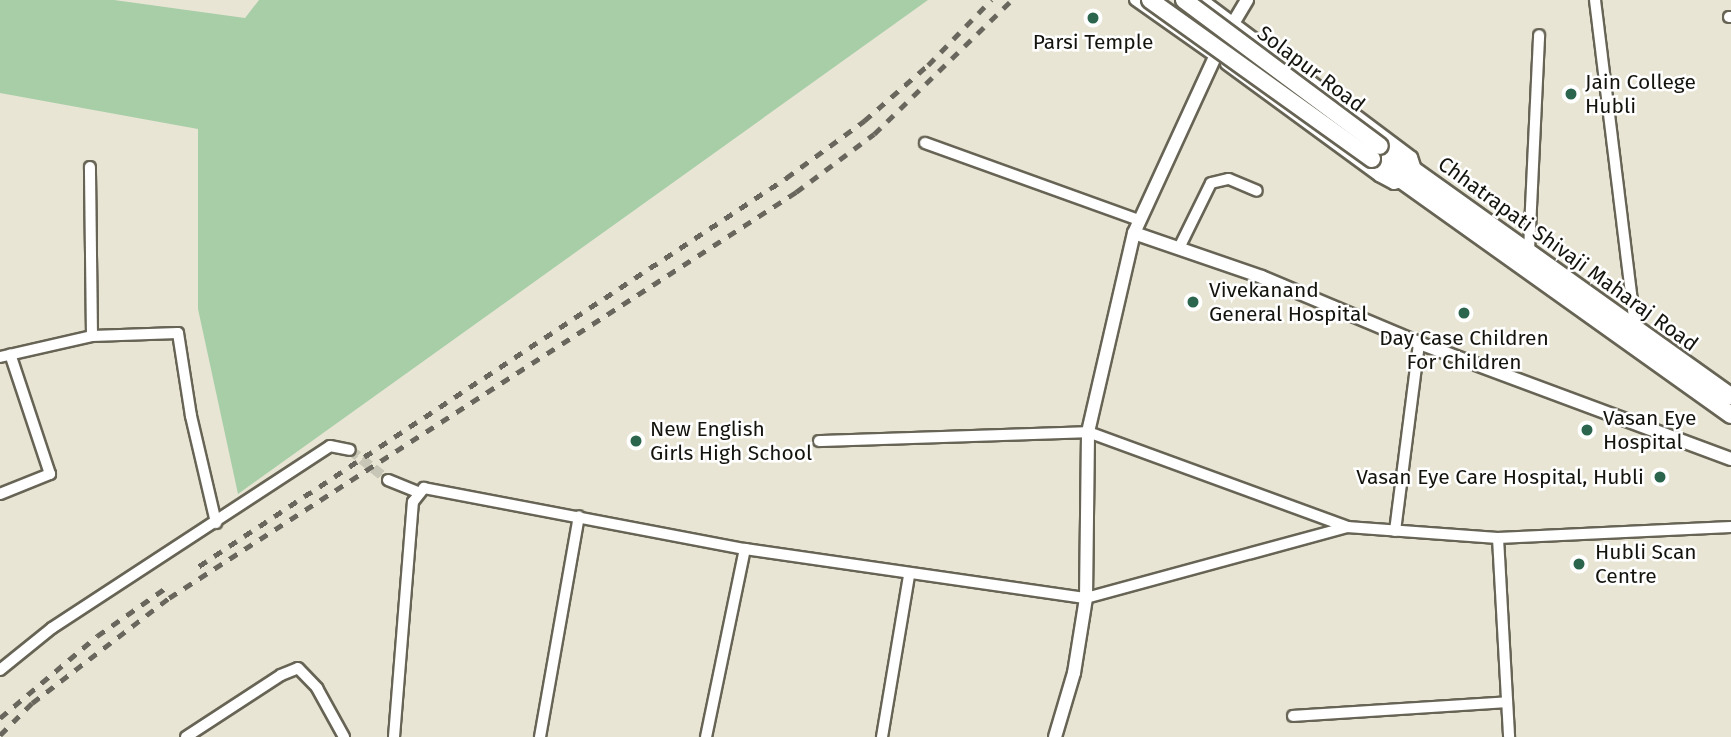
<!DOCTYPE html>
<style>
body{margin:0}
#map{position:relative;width:1731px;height:737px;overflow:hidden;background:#e8e5d4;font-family:"Fira Sans",sans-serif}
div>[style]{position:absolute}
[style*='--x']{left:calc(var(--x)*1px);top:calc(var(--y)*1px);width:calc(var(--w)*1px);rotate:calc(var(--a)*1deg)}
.green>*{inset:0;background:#a8cea8}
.minor-tunnel>*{height:10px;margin-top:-5px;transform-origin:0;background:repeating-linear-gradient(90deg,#c8c6b6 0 10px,transparent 0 15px)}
.roads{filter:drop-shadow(2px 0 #676455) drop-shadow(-2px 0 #676455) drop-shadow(0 2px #676455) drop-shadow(0 -2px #676455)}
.minor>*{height:10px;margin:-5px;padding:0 5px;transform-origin:5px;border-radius:5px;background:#fff}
.tertiary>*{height:12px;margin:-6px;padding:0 6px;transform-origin:6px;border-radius:6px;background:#fff}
.primary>*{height:16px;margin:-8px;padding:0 8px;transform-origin:8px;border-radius:8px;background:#fff}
.rail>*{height:4.5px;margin-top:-2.25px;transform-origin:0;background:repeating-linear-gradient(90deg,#69675d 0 9px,transparent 0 18px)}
.bridges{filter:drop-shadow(2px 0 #676455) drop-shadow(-2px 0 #676455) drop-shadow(0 2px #676455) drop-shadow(0 -2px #676455)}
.primary-bridge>*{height:16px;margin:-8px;padding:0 8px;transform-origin:8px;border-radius:8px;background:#fff}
.dots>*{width:19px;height:19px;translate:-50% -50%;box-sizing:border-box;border:4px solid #fff;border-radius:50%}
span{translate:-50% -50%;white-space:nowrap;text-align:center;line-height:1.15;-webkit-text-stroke:5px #fff;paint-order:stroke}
.poi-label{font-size:21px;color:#14130d}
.left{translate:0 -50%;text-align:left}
.right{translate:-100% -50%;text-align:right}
.street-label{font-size:21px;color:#14130d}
</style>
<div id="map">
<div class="green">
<i style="clip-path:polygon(0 0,114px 0,245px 18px,259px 0,928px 0,238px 494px,198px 309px,198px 129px,0 93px)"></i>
</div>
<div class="minor-tunnel">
<i style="--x:350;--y:450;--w:48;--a:38.3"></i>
</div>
<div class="roads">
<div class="minor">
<i style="--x:1135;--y:0;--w:92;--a:35.2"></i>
<i style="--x:1203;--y:0;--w:261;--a:36.9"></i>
<i style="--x:1412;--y:157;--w:16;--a:72"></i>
<i style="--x:1595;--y:0;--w:330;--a:83"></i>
<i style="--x:1729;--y:17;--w:2;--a:0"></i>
<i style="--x:1226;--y:64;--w:190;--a:36.2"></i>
<i style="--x:1379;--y:176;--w:17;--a:28"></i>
<i style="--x:1394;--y:184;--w:12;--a:-14"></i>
<i style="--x:925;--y:143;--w:227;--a:19.8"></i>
<i style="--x:1179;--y:248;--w:72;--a:-63.8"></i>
<i style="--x:1211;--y:183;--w:18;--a:-13"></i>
<i style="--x:1229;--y:179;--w:30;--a:23"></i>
<i style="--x:1529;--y:250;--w:215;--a:-87.3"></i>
<i style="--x:92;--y:336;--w:86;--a:-2"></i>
<i style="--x:178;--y:333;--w:84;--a:81.1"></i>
<i style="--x:191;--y:416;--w:110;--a:76.8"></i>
<i style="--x:0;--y:357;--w:94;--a:-12.9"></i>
<i style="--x:92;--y:336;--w:169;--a:-90.7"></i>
<i style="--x:819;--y:441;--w:269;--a:-1.9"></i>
<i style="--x:1088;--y:432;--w:276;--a:20.1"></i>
<i style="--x:1347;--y:527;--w:151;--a:4.2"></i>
<i style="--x:1498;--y:538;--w:233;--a:-2.7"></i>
<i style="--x:388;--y:480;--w:31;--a:22"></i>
<i style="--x:0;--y:494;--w:54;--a:-21.8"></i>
<i style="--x:50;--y:474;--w:126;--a:-108.4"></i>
<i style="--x:1395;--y:531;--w:190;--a:-82.7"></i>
<i style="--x:1498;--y:538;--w:199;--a:86.8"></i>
<i style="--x:0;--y:670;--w:67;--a:-38.9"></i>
<i style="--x:52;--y:628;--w:332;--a:-33.2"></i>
<i style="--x:330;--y:446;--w:20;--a:11"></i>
<i style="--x:1293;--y:716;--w:214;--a:-3.7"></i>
<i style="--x:186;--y:737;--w:113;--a:-33.1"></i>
<i style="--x:281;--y:675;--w:18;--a:-22"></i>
<i style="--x:298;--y:668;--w:28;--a:46"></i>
<i style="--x:317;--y:688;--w:56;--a:61.1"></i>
<i style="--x:394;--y:737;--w:236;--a:-85.4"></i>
<i style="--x:413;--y:502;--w:18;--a:-52"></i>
<i style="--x:424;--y:488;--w:327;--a:10.8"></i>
<i style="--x:540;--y:737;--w:224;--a:-80"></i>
<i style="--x:706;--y:737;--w:192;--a:-78.3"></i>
<i style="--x:745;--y:549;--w:345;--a:8.2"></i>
<i style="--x:1086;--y:598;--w:270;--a:-15.2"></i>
<i style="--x:882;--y:737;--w:164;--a:-80.5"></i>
</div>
<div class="tertiary">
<i style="--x:1134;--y:233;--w:135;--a:19"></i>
<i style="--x:1262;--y:277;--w:170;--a:22.8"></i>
<i style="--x:1419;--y:343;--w:333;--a:20.4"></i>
<i style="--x:1055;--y:737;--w:67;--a:-73.5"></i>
<i style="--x:1074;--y:673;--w:76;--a:-80.9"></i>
<i style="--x:1086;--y:598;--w:166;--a:-89.3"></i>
<i style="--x:1088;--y:432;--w:204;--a:-77"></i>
<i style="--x:1134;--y:233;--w:210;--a:-65.3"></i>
<i style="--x:1222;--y:42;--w:49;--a:-59.2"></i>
</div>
<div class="primary">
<i style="--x:1380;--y:146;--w:431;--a:35.5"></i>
<i style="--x:1372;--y:159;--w:441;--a:35.5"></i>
</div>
</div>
<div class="rail">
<i style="--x:199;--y:566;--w:704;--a:-33.46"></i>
<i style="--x:786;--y:178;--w:97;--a:-36.2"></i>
<i style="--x:864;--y:121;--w:85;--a:-41.2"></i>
<i style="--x:928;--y:65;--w:91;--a:-45.9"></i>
<i style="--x:0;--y:718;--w:127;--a:-40.2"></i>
<i style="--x:97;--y:636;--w:82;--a:-35"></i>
<i style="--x:0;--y:735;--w:45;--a:-45"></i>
<i style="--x:32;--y:703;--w:173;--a:-37.5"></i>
<i style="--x:169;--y:598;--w:747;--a:-32.92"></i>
<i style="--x:796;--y:192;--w:97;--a:-36.6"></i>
<i style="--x:874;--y:134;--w:192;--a:-44.2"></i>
</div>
<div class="bridges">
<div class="primary-bridge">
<i style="--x:1150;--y:0;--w:273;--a:35.6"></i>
<i style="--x:1184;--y:0;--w:244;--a:36.7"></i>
</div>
</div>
<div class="dots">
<i style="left:1093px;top:18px;background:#2b654e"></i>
<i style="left:1571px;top:94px;background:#2b654e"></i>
<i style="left:1193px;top:302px;background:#2b654e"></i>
<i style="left:1464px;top:313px;background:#2b654e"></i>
<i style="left:1587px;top:430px;background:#2b654e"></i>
<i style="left:636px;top:441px;background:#2b654e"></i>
<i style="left:1660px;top:477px;background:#2b654e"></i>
<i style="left:1579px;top:564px;background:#2b654e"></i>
</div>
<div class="poi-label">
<span style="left:1093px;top:42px">Parsi Temple</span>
<span class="left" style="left:1585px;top:94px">Jain College<br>Hubli</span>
<span class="left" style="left:1209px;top:302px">Vivekanand<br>General Hospital</span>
<span style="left:1464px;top:350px">Day Case Children<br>For Children</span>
<span class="left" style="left:1603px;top:430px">Vasan Eye<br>Hospital</span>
<span class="left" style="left:650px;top:441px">New English<br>Girls High School</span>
<span class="right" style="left:1644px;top:477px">Vasan Eye Care Hospital, Hubli</span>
<span class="left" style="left:1595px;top:564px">Hubli Scan<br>Centre</span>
</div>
<div class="street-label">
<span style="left:1311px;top:69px;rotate:37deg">Solapur Road</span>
<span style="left:1568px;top:254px;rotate:36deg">Chhatrapati Shivaji Maharaj Road</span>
</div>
</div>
